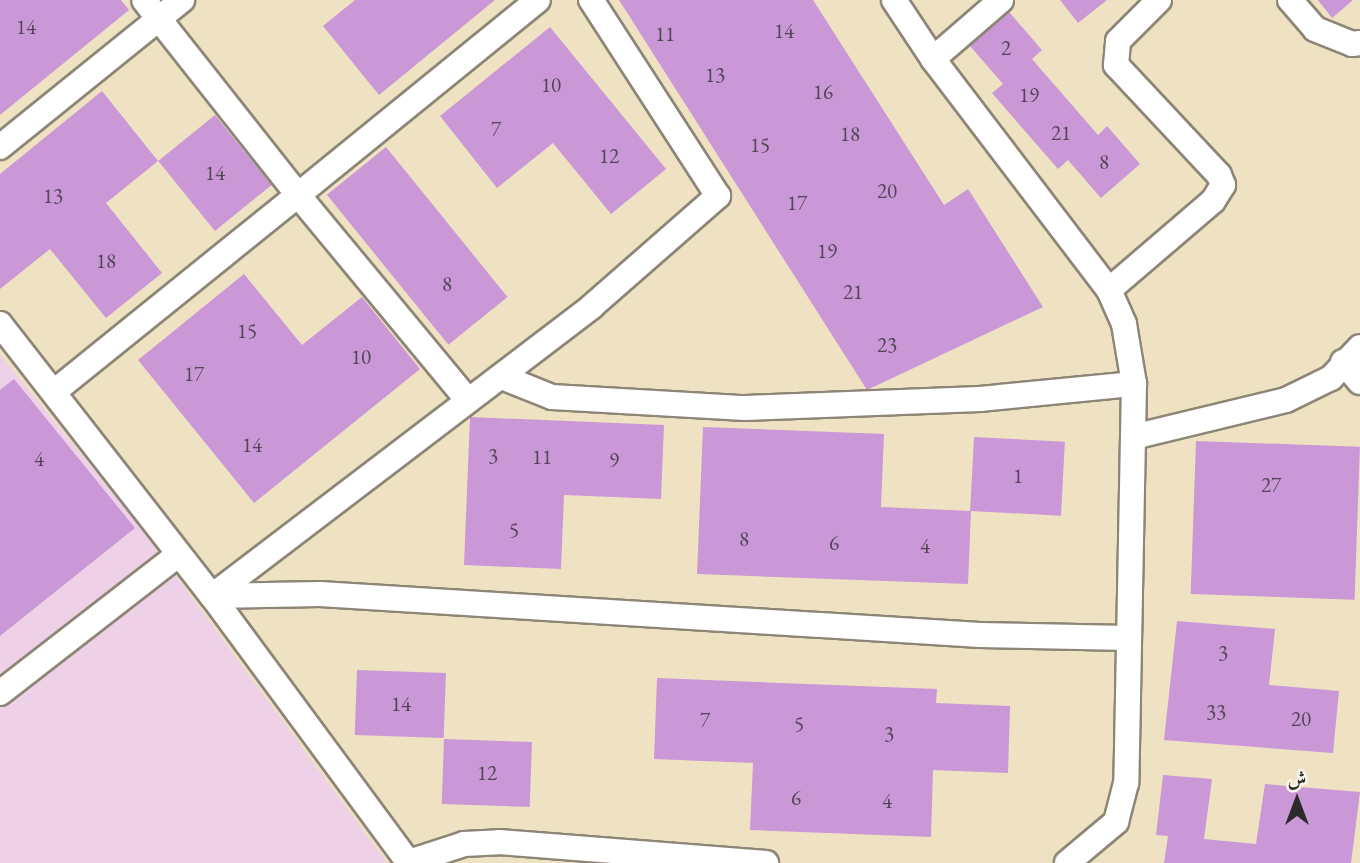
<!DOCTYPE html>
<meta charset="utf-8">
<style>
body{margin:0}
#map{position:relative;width:1360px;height:863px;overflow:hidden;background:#efe2c3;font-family:"EB Garamond",Amiri,serif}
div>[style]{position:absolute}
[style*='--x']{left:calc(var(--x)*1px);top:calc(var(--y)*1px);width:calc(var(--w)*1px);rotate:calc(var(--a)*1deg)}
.built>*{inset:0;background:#eed0e7}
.building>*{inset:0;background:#ca97d7;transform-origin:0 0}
.roads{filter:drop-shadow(2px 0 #8d8677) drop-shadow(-2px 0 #8d8677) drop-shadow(0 2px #8d8677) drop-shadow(0 -2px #8d8677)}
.minor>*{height:24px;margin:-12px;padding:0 12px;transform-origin:12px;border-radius:12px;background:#fff}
span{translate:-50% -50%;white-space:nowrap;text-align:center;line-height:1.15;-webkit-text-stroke:7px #fbf7ec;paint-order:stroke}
.number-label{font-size:21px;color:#534656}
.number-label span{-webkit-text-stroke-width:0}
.north{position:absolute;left:1262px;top:765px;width:70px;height:70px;-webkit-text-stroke:5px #fbf7ec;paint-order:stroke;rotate:0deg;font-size:19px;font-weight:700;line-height:28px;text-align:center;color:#2b2b2b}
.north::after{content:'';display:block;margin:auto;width:24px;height:32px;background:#2b2b2b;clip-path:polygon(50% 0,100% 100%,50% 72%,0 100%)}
</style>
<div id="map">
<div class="built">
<i style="clip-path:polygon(0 354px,135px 520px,387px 863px,0 863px)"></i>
</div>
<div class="building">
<i style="clip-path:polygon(0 0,121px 0,129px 10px,0 115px)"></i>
<i style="clip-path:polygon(355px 0,495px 0,379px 95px,323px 26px)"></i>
<i style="clip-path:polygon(619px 0,813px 0,944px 205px,968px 189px,1043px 307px,867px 390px)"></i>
<i style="clip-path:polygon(1060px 0,1107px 0,1078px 23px)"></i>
<i style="clip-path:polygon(1318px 0,1353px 0,1332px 18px)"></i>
<i style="clip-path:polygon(1009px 12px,1042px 50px,1032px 59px,1098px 135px,1107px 126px,1140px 164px,1101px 198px,1068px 160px,1058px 169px,992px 93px,1003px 84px,970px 46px)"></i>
<i style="clip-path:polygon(550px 27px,666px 169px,611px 214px,553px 143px,497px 188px,440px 116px)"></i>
<i style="clip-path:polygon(102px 91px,158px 161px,106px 203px,162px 273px,106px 318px,50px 249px,0 289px,0 174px)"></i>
<i style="left:215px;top:115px;width:90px;height:73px;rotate:51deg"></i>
<i style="left:386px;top:147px;width:193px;height:76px;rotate:51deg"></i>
<i style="clip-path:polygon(244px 274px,302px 345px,362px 297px,420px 369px,254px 503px,138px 360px)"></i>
<i style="clip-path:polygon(14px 379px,135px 528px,0 636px,0 390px)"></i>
<i style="clip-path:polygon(470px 417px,664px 425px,661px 499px,564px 495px,561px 569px,464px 565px)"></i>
<i style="clip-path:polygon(703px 427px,884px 434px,881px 507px,971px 511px,968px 584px,697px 574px)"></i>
<i style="left:974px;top:437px;width:91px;height:74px;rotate:3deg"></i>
<i style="left:1196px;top:441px;width:164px;height:153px;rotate:2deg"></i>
<i style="clip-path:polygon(1177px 621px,1275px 629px,1269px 685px,1339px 691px,1333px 753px,1164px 740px)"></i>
<i style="left:357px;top:670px;width:89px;height:65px;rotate:2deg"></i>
<i style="clip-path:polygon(657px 678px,937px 689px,936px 703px,1010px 706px,1008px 773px,933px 770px,931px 837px,750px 830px,753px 763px,654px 759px)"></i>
<i style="left:444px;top:739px;width:88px;height:65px;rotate:2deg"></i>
<i style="clip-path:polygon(1163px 775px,1212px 779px,1204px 839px,1256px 844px,1265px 784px,1360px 792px,1351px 863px,1164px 863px,1168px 836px,1156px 835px)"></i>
</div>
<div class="roads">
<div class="minor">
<i style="--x:894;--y:0;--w:71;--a:56.5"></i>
<i style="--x:933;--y:59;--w:290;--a:52.7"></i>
<i style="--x:1109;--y:290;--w:37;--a:66"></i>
<i style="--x:1124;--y:324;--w:61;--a:80.5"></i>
<i style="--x:1134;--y:384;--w:399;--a:91.1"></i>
<i style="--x:1126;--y:783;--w:40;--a:104.4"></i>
<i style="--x:1116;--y:822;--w:64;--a:140.1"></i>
<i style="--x:1290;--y:0;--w:38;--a:49"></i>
<i style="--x:1315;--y:29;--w:40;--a:22"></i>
<i style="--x:1352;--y:44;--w:8;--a:-7"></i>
<i style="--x:933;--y:59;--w:90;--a:-40.9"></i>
<i style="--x:0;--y:147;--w:234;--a:-38.9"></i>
<i style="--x:1109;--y:290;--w:137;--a:-40.6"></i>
<i style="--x:1213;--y:201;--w:19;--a:-58"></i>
<i style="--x:1223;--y:185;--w:11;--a:-112"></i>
<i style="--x:1219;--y:175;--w:151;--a:-133.1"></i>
<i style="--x:1116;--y:65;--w:24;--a:-85"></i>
<i style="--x:1118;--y:41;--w:58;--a:-45"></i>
<i style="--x:0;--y:324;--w:345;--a:52.1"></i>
<i style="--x:212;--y:596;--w:332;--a:53.6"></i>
<i style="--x:1343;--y:362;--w:26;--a:50"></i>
<i style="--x:502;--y:377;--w:54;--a:21.8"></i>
<i style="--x:552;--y:397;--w:193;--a:3.3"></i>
<i style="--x:745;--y:408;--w:235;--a:-2.2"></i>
<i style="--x:980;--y:399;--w:155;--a:-5.6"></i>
<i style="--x:55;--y:391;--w:312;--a:-38.9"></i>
<i style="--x:298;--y:195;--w:248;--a:-128.3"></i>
<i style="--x:466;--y:398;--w:264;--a:-129.6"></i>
<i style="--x:298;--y:195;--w:309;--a:-39.1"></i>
<i style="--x:1133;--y:437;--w:157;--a:-13.6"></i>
<i style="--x:1286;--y:400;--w:50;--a:-26.1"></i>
<i style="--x:1331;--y:378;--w:42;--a:-46.9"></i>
<i style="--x:212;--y:596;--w:108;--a:-1.1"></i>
<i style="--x:320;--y:594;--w:661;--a:3.55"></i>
<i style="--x:980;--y:635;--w:149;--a:1.2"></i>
<i style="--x:212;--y:596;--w:477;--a:-37.3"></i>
<i style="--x:591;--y:307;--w:169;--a:-41.2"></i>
<i style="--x:718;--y:196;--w:234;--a:-122.9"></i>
<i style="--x:0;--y:693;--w:225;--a:-37.8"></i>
<i style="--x:406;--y:863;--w:61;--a:-18.1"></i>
<i style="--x:464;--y:844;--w:35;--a:-3"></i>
<i style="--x:499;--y:842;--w:268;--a:4.5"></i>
</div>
</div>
<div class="number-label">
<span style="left:26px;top:27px">14</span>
<span style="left:784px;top:31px">14</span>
<span style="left:665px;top:34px">11</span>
<span style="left:1006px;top:48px">2</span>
<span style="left:715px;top:75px">13</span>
<span style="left:551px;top:85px">10</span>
<span style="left:823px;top:92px">16</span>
<span style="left:1029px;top:95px">19</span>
<span style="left:496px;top:129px">7</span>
<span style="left:1061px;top:133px">21</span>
<span style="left:850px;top:134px">18</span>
<span style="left:760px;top:145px">15</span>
<span style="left:609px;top:156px">12</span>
<span style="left:1104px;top:162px">8</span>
<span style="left:215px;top:173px">14</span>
<span style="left:887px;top:191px">20</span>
<span style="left:53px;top:196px">13</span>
<span style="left:797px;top:203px">17</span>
<span style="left:827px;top:251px">19</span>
<span style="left:106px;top:261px">18</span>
<span style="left:447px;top:284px">8</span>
<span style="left:853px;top:292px">21</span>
<span style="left:247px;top:331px">15</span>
<span style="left:887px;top:345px">23</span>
<span style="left:361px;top:357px">10</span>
<span style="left:194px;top:374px">17</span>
<span style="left:252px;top:445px">14</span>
<span style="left:493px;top:456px">3</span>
<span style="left:542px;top:457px">11</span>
<span style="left:39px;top:459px">4</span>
<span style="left:614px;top:460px">9</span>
<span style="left:1018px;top:476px">1</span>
<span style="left:1271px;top:485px">27</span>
<span style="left:514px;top:530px">5</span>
<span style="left:744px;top:539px">8</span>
<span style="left:834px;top:543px">6</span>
<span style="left:925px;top:546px">4</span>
<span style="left:1223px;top:653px">3</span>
<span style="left:401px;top:704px">14</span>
<span style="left:1216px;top:712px">33</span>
<span style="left:1301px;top:719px">20</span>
<span style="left:705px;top:720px">7</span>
<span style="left:799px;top:724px">5</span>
<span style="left:889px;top:734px">3</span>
<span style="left:487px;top:773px">12</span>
<span style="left:796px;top:798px">6</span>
<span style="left:887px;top:801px">4</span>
</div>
<div class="north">ش</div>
</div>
